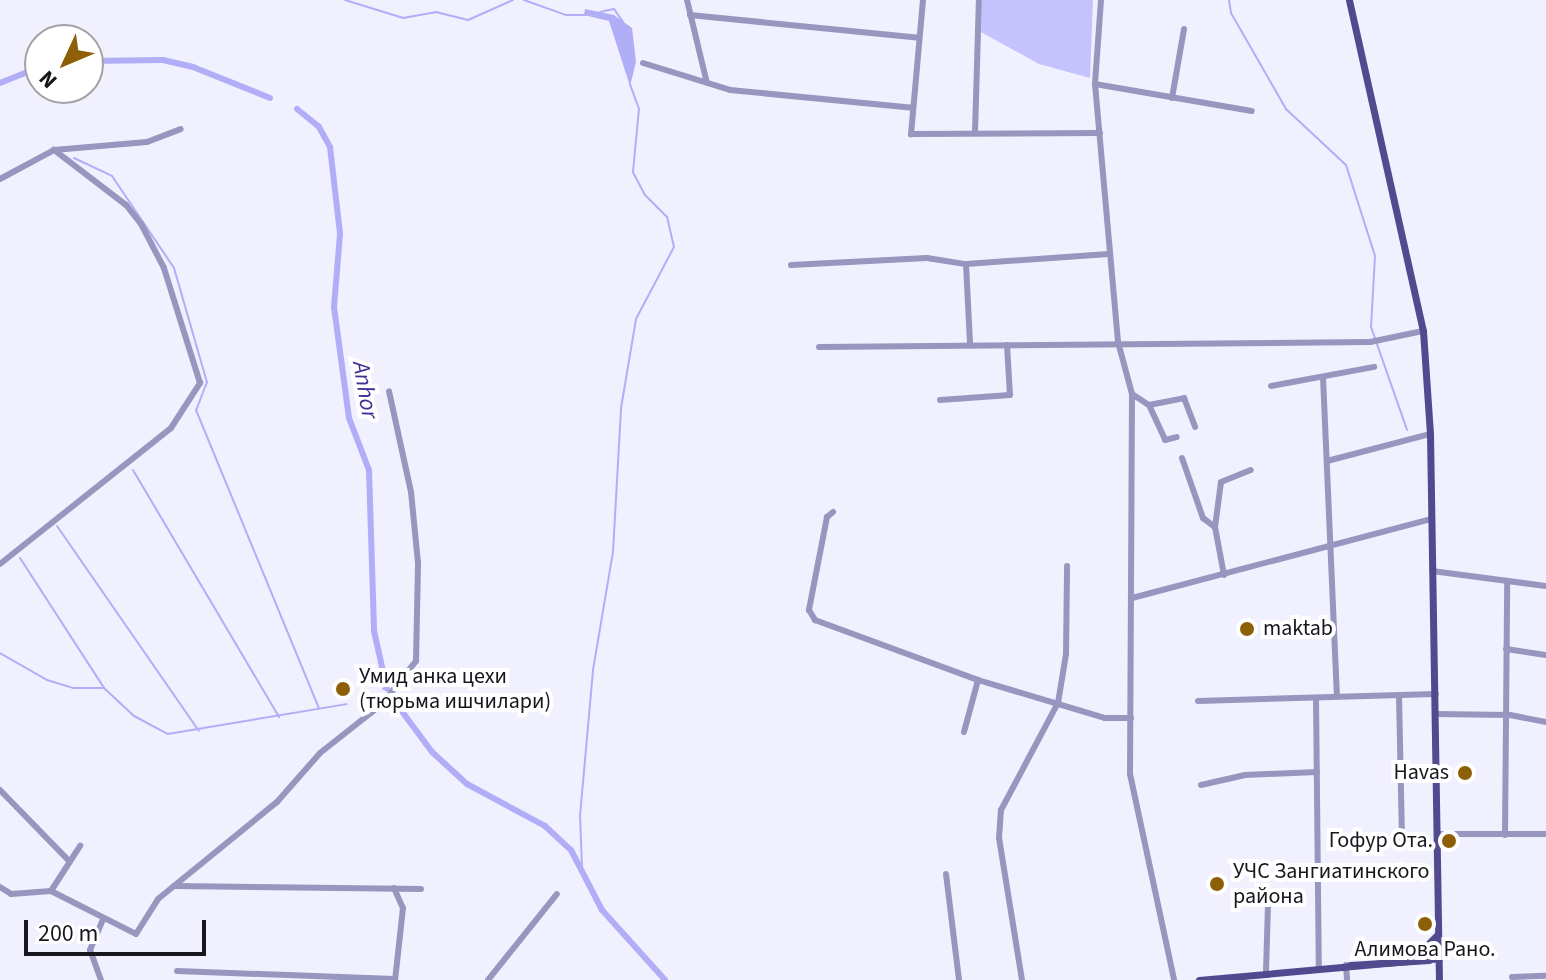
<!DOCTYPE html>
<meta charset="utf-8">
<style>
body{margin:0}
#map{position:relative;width:1546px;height:980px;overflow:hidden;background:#f0f0fe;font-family:"Source Sans 3",sans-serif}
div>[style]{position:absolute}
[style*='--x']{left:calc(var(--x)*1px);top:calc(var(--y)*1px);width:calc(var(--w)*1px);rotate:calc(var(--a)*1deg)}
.green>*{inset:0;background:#c4c3fd}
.water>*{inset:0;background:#b1aef7}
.stream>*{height:2px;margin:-1px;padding:0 1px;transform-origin:1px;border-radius:1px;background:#b1aef7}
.canal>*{height:6px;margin:-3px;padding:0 3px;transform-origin:3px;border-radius:3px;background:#b1aef7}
.minor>*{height:6px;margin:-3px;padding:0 3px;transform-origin:3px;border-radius:3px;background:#9796be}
.major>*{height:7px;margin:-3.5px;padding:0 3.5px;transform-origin:3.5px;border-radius:3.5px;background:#514a8f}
.dots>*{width:22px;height:22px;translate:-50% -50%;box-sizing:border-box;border:4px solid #fff;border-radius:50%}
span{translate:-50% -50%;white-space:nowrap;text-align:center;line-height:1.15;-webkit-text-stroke:8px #fff;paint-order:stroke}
.poi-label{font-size:22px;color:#16161c}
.left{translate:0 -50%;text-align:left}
.right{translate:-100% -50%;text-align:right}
.water-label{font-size:24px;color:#422d94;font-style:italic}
.north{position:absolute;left:24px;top:24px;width:80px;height:80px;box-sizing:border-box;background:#fff;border:2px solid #a2a2a4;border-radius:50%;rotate:226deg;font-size:22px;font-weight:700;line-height:32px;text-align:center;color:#16161c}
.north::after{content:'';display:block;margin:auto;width:28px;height:36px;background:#8d6007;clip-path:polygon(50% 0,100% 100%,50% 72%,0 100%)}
.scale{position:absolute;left:24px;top:920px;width:182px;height:36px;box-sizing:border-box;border:4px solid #16161c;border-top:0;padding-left:10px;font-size:24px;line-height:28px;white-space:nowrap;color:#16161c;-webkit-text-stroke:6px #fff;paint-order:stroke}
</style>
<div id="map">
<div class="green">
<i style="clip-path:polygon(982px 0,1093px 0,1090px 78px,1039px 64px,981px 32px)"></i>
</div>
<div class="water">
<i style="clip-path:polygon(585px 9px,614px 15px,632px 28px,636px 62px,630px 86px,609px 21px,584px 15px)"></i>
</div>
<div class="stream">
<i style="--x:345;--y:0;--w:61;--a:17.2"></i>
<i style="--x:403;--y:18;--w:34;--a:-10"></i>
<i style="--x:436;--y:12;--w:33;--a:14"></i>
<i style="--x:468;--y:20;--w:49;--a:-24"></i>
<i style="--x:524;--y:0;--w:45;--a:19.7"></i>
<i style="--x:566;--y:15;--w:20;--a:0"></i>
<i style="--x:1229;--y:0;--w:13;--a:81"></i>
<i style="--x:1231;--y:13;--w:111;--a:60.2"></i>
<i style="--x:1286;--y:109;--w:82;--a:43"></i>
<i style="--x:1346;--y:165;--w:96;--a:72.3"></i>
<i style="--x:1375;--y:256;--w:71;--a:93.2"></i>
<i style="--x:1371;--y:327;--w:109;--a:70.7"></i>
<i style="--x:600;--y:12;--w:14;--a:-12"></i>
<i style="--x:614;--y:9;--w:16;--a:55"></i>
<i style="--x:74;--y:158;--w:42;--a:25.3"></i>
<i style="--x:112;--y:176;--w:111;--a:56"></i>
<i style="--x:174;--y:268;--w:119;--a:73.9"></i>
<i style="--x:207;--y:382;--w:30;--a:111"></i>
<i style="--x:196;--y:410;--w:322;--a:67.6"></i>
<i style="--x:133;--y:470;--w:287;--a:59.4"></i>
<i style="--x:57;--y:526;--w:249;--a:55.3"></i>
<i style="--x:20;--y:558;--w:155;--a:57.1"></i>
<i style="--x:104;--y:688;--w:41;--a:43"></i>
<i style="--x:134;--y:716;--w:38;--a:28"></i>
<i style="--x:168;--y:734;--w:181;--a:-9.5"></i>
<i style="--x:0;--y:653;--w:54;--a:29.9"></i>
<i style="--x:47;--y:680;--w:27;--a:17"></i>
<i style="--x:73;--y:688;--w:29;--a:0"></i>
<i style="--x:383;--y:689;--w:4;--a:-34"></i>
<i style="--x:582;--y:867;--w:51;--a:-92.2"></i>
<i style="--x:580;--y:816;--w:147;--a:-84.9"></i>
<i style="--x:593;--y:670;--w:120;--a:-80.4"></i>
<i style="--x:613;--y:552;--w:144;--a:-86.8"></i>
<i style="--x:621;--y:408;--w:90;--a:-80.4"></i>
<i style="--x:636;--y:319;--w:81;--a:-62.2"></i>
<i style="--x:674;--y:247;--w:31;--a:-103"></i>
<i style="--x:667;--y:217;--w:31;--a:-135"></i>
<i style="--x:645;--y:195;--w:26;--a:-118"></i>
<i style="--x:633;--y:172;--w:63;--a:-84.6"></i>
<i style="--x:639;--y:109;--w:27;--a:-110"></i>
</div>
<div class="canal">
<i style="--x:88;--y:61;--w:75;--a:-0.8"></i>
<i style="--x:163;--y:60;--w:31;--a:13"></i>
<i style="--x:193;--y:67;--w:83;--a:21.9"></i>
<i style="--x:0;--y:83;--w:43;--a:-21.8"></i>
<i style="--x:297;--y:109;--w:28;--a:39"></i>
<i style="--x:319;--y:127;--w:23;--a:61"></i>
<i style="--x:330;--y:147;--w:88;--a:83.4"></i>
<i style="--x:340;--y:234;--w:73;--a:94.7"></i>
<i style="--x:334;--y:307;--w:112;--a:82.3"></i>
<i style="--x:349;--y:418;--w:56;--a:69"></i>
<i style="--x:369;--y:470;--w:161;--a:88.2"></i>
<i style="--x:374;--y:631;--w:59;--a:77.4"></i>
<i style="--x:395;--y:702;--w:62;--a:53.5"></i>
<i style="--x:432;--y:752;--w:47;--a:42.4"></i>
<i style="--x:467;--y:784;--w:89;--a:28.3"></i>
<i style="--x:545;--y:826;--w:35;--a:43"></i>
<i style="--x:571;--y:850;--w:68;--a:62.7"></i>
<i style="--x:602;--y:910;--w:94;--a:48"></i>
</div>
<div class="minor">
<i style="--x:687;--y:0;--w:85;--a:76.5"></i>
<i style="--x:923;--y:0;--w:135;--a:95.1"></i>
<i style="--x:911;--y:134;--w:189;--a:-0.3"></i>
<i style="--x:1101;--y:0;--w:84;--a:94.1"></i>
<i style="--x:1095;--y:84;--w:259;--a:84.9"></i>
<i style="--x:1118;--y:342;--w:54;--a:74.9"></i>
<i style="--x:1132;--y:394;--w:380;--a:90.3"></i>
<i style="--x:1130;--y:774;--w:211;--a:77.9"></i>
<i style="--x:690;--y:15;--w:230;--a:5.7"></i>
<i style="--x:643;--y:63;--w:91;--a:17.2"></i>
<i style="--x:730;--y:90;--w:183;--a:5.6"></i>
<i style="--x:1095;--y:84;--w:159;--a:9.8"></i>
<i style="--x:1172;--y:98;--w:70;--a:-80.1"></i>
<i style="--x:975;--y:132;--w:132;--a:-88.3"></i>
<i style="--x:0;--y:179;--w:61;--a:-28.2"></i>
<i style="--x:54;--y:150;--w:93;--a:-4.9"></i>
<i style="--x:147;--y:142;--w:36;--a:-21"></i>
<i style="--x:966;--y:264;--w:80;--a:87.1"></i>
<i style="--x:791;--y:265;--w:136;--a:-2.9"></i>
<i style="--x:927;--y:258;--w:39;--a:9"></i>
<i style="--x:966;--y:264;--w:143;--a:-4"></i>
<i style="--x:819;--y:347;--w:551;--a:-0.52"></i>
<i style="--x:1370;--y:342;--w:54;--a:-11.7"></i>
<i style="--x:1323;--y:377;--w:320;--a:87.5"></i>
<i style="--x:1271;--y:386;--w:105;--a:-10.5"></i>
<i style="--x:1132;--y:394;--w:20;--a:33"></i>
<i style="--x:1149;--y:405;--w:38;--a:65"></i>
<i style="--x:1165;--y:440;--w:12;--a:-14"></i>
<i style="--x:940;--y:400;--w:70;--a:-4.1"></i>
<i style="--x:1010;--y:395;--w:50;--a:-93.4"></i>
<i style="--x:1149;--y:405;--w:36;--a:-11"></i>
<i style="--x:1184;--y:398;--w:31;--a:69"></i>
<i style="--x:1182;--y:458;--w:64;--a:70.7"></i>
<i style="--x:1203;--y:518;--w:15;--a:37"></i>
<i style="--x:1327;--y:461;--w:106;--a:-14.7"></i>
<i style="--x:833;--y:512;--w:8;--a:140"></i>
<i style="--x:827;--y:517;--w:95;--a:101"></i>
<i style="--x:809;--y:610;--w:12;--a:59"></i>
<i style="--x:815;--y:620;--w:174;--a:20.2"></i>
<i style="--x:978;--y:680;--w:133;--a:16.7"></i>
<i style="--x:1105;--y:718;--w:26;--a:0"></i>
<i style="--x:0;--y:564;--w:218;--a:-38.5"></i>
<i style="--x:171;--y:428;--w:54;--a:-57.2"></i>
<i style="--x:200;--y:383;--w:121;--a:-107.4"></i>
<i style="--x:164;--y:268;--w:50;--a:-117.6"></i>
<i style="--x:141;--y:224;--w:24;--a:-128"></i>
<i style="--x:126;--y:205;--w:91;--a:-142.6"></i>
<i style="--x:1432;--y:571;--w:115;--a:7.5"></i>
<i style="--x:1224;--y:575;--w:49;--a:-100.6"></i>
<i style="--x:1215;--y:527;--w:45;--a:-82.4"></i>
<i style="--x:1221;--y:482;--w:32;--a:-22"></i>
<i style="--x:1132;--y:598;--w:309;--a:-14.8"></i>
<i style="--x:1506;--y:649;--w:40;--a:8.5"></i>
<i style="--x:1399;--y:695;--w:145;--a:88.8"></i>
<i style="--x:1316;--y:698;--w:270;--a:89.4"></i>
<i style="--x:1198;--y:701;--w:238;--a:-1.7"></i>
<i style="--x:1436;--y:714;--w:74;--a:0.8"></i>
<i style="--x:1510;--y:715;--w:37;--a:11"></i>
<i style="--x:964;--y:732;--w:54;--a:-74.9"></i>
<i style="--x:1201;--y:785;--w:45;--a:-12.8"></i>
<i style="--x:1245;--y:775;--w:72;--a:-2.4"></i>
<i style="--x:0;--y:790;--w:100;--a:45.8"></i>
<i style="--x:1439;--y:834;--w:107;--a:0"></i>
<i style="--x:1505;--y:835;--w:253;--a:-89.5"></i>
<i style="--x:946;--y:874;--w:107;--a:83"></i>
<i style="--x:174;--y:886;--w:247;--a:0.7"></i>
<i style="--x:0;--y:887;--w:13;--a:32"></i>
<i style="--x:11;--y:894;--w:40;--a:-4.3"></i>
<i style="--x:51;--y:891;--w:95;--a:26.8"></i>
<i style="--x:136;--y:934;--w:41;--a:-57.8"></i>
<i style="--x:158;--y:899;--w:154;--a:-39.2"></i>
<i style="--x:277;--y:802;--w:65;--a:-48.7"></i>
<i style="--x:320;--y:753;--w:79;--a:-38.3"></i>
<i style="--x:382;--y:704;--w:55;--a:-51.7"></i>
<i style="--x:416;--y:661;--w:98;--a:-88.8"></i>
<i style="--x:418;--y:563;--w:71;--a:-95.6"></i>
<i style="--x:411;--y:492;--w:103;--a:-102.3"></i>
<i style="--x:394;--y:888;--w:22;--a:66"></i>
<i style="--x:403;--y:908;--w:72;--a:96.3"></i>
<i style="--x:51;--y:891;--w:54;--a:-57.2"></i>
<i style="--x:1346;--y:965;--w:15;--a:86"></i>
<i style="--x:177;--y:971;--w:218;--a:2.1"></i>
<i style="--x:1266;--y:972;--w:69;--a:-88.3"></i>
<i style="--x:1512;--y:977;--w:34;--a:-2"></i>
<i style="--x:101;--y:980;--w:32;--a:-110"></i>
<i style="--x:90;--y:950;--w:33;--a:-67"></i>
<i style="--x:488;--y:980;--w:110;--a:-51.3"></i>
<i style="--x:1022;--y:980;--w:144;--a:-99.2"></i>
<i style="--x:999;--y:838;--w:28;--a:-86"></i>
<i style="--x:1001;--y:810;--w:121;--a:-62"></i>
<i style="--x:1058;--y:703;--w:50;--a:-80.7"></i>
<i style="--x:1066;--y:654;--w:88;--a:-89.3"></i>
</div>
<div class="major">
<i style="--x:1349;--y:0;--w:339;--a:77.4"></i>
<i style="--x:1423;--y:331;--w:103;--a:86.1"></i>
<i style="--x:1430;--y:434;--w:546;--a:89.06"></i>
<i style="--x:1418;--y:954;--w:27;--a:-45"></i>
<i style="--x:1350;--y:965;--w:79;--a:-3.6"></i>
<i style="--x:1199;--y:980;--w:241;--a:-5.2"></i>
</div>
<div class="dots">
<i style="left:1247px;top:629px;background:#8d6007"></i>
<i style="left:343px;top:689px;background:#8d6007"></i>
<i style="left:1465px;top:773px;background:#8d6007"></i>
<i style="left:1449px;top:841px;background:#8d6007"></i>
<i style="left:1217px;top:884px;background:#8d6007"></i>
<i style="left:1425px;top:924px;background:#8d6007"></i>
</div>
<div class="poi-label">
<span class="left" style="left:1263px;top:629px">maktab</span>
<span class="left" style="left:359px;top:689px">Умид анка цехи<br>(тюрьма ишчилари)</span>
<span class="right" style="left:1449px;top:773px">Havas</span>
<span class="right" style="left:1433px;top:841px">Гофур Ота.</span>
<span class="left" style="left:1233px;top:884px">УЧС Зангиатинского<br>района</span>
<span style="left:1425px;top:950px">Алимова Рано.</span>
</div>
<div class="water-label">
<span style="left:365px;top:390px;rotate:80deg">Anhor</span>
</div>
<div class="north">N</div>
<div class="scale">200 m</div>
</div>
